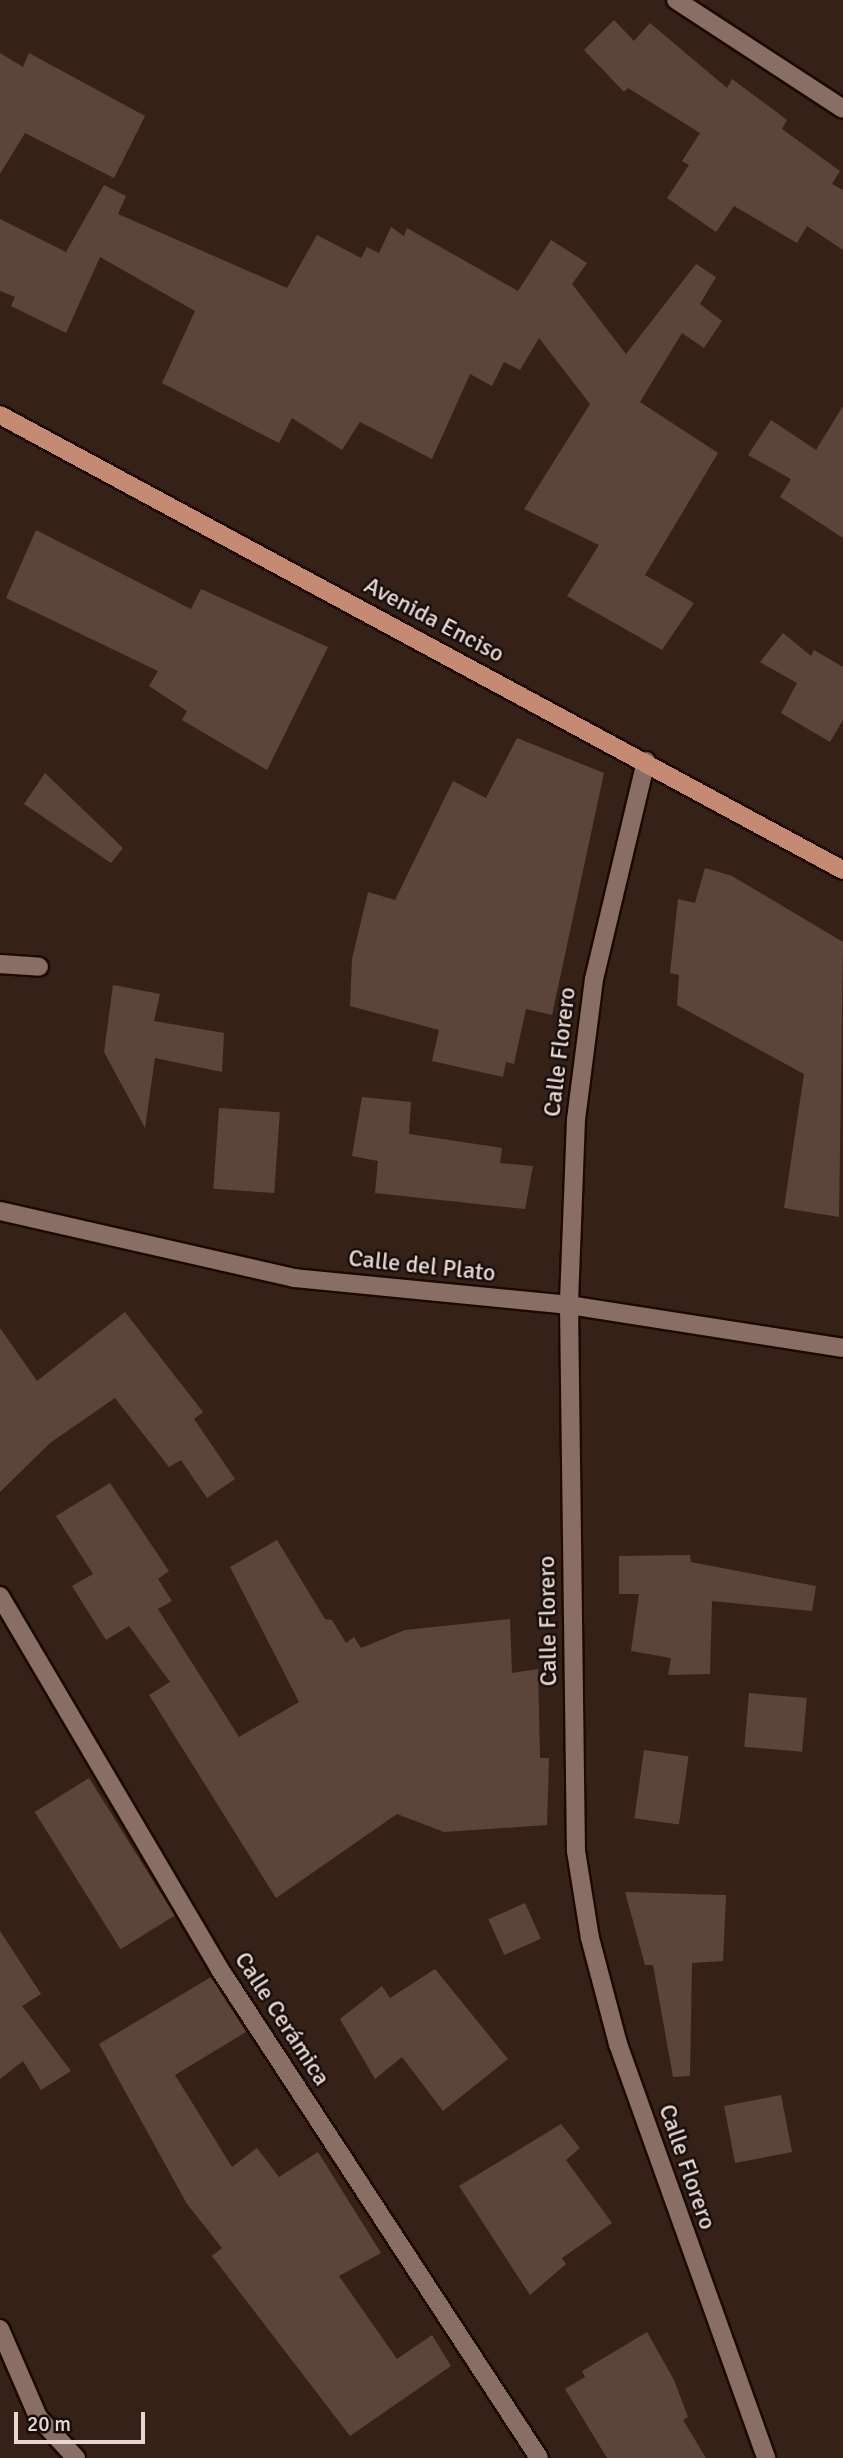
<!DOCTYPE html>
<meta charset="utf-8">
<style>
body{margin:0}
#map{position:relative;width:843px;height:2458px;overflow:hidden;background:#362119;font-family:Signika,sans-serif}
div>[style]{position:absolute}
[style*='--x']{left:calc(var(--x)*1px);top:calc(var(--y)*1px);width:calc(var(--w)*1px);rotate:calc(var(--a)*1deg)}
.building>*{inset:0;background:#5c443b;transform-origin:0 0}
.roads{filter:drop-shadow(2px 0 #1d0904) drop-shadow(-2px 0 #1d0904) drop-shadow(0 2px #1d0904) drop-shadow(0 -2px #1d0904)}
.minor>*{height:18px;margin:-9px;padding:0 9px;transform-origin:9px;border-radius:9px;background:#886e64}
.major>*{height:18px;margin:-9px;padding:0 9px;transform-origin:9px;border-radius:9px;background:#c58a74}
span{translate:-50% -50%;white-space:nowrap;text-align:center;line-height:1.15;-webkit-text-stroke:5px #170d0a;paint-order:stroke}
.street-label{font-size:24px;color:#e6d7d2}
.scale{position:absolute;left:14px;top:2412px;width:131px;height:32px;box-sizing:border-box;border:4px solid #e6d7d2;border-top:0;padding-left:9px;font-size:21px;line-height:24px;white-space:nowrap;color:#e6d7d2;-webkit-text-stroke:5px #170d0a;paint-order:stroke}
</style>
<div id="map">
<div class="building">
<i style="clip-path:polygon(614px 20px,634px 41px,650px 23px,727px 88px,732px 79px,787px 120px,782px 129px,840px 171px,832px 184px,843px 190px,843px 250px,807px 226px,797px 243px,734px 206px,716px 232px,667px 198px,689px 165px,682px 161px,700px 133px,628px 88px,624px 92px,584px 50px)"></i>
<i style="clip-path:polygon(0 53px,23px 67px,29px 53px,145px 116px,114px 178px,25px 133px,0 174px)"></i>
<i style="clip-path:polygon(104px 185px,126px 196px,118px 214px,287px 288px,317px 235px,361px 258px,367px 247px,379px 253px,391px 227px,404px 236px,407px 228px,518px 291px,551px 240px,587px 263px,572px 284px,626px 354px,696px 264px,716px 277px,700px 304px,722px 321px,704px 348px,682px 333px,640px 402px,718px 453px,645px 575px,694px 603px,662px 650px,567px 596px,599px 545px,524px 509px,590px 404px,539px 338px,520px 370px,504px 362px,492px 386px,470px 374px,432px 459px,360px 422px,342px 450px,292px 418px,279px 443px,162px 383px,195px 311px,100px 257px,66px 333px,11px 306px,15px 297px,0 291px,0 219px,66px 252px)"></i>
<i style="clip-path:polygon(843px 406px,843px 538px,780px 497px,791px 479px,748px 455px,771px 420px,816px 450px)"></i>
<i style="clip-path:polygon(36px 530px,191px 609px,201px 589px,328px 647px,267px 770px,182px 720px,187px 711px,149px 686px,158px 671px,6px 598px)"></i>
<i style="clip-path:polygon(783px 633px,811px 656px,814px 650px,843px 667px,843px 720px,830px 742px,781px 713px,797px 683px,760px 662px)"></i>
<i style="clip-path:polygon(517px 738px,604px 773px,552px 1015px,526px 1009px,514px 1064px,506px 1062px,503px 1077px,432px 1061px,439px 1030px,350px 1006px,352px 959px,368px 892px,395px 900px,453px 781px,486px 798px)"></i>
<i style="clip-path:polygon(45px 773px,123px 848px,111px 863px,24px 804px)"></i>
<i style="clip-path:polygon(705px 868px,732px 876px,843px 942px,839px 1217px,784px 1208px,804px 1074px,677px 1005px,679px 975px,670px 973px,678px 899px,695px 903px)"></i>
<i style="clip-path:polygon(113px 985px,160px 994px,154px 1021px,224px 1033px,222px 1072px,155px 1058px,145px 1128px,104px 1052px)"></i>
<i style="clip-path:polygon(362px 1097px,411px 1102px,409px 1134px,502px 1148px,500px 1163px,533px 1166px,525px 1209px,375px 1193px,378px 1161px,352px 1156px)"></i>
<i style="left:219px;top:1108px;width:61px;height:81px;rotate:4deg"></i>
<i style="clip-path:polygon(125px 1312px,203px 1412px,194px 1419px,235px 1479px,207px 1498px,181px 1460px,169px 1467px,115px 1398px,50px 1443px,0 1492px,0 1328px,37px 1381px)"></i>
<i style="clip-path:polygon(110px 1483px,169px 1571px,158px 1579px,172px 1601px,158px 1609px,239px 1737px,299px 1702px,230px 1567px,277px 1540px,325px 1619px,332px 1620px,346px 1643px,354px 1637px,361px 1648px,405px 1630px,510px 1619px,512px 1673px,538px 1669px,540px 1758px,549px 1758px,547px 1825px,444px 1832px,397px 1814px,276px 1898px,149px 1695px,170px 1682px,129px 1626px,106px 1640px,72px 1586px,93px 1574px,56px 1516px)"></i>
<i style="clip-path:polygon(690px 1555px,691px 1562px,816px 1586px,812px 1611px,712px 1601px,710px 1674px,668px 1675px,671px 1658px,631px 1651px,639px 1594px,619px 1594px,619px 1556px)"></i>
<i style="left:749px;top:1693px;width:58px;height:54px;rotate:5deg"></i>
<i style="left:644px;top:1750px;width:45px;height:69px;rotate:8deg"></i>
<i style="left:89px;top:1778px;width:162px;height:64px;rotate:58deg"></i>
<i style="clip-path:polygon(625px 1892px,726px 1895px,723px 1961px,692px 1963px,690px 2076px,673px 2077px,653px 1965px,645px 1965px)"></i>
<i style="left:525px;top:1903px;width:39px;height:40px;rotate:66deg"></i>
<i style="clip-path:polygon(0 1931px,41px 1994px,22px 2006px,71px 2071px,41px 2090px,23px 2061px,0 2079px)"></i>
<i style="clip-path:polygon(435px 1969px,508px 2059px,443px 2111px,402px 2057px,375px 2079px,340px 2019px,382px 1986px,390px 1998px)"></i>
<i style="clip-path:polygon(211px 1977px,246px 2032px,175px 2075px,232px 2167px,257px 2148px,279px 2177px,318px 2152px,381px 2253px,339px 2276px,397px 2359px,432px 2335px,451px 2366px,350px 2436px,212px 2256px,222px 2248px,187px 2204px,99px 2044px)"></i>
<i style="left:781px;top:2095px;width:58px;height:58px;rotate:79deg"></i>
<i style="clip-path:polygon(561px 2124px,580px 2148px,566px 2160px,612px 2223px,562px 2258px,566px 2264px,530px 2295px,459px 2186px)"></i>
<i style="clip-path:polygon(647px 2332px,674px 2380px,688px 2417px,683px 2420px,706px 2458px,607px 2458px,565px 2389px,585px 2377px,582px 2371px)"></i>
</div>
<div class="roads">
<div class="minor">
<i style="--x:676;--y:0;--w:199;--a:33.1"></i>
<i style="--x:646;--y:761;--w:224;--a:103.4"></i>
<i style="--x:594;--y:979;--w:141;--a:97.3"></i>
<i style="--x:576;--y:1119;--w:186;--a:92.2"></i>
<i style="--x:569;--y:1305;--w:546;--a:89.27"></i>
<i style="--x:576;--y:1851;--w:88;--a:80.9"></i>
<i style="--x:590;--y:1938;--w:110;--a:75.2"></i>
<i style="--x:618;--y:2044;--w:440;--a:70.3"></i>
<i style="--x:0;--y:964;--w:39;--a:4"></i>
<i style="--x:0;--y:1211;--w:302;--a:12.8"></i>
<i style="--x:294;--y:1278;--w:276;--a:5.6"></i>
<i style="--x:569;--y:1305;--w:277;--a:8.9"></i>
<i style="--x:0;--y:1596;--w:432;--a:59.5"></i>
<i style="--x:219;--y:1968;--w:585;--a:56.85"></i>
<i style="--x:0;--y:2329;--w:96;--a:66.6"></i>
<i style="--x:38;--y:2417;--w:56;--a:47.2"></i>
</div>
<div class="major">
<i style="--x:0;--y:415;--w:958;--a:28.36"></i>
</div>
</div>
<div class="street-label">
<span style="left:434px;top:620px;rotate:28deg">Avenida Enciso</span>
<span style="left:560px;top:1052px;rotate:-83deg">Calle Florero</span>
<span style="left:422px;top:1266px;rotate:6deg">Calle del Plato</span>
<span style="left:548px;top:1621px;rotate:-91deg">Calle Florero</span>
<span style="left:282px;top:2019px;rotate:57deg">Calle Cerámica</span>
<span style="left:687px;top:2167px;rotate:71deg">Calle Florero</span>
</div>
<div class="scale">20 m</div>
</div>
